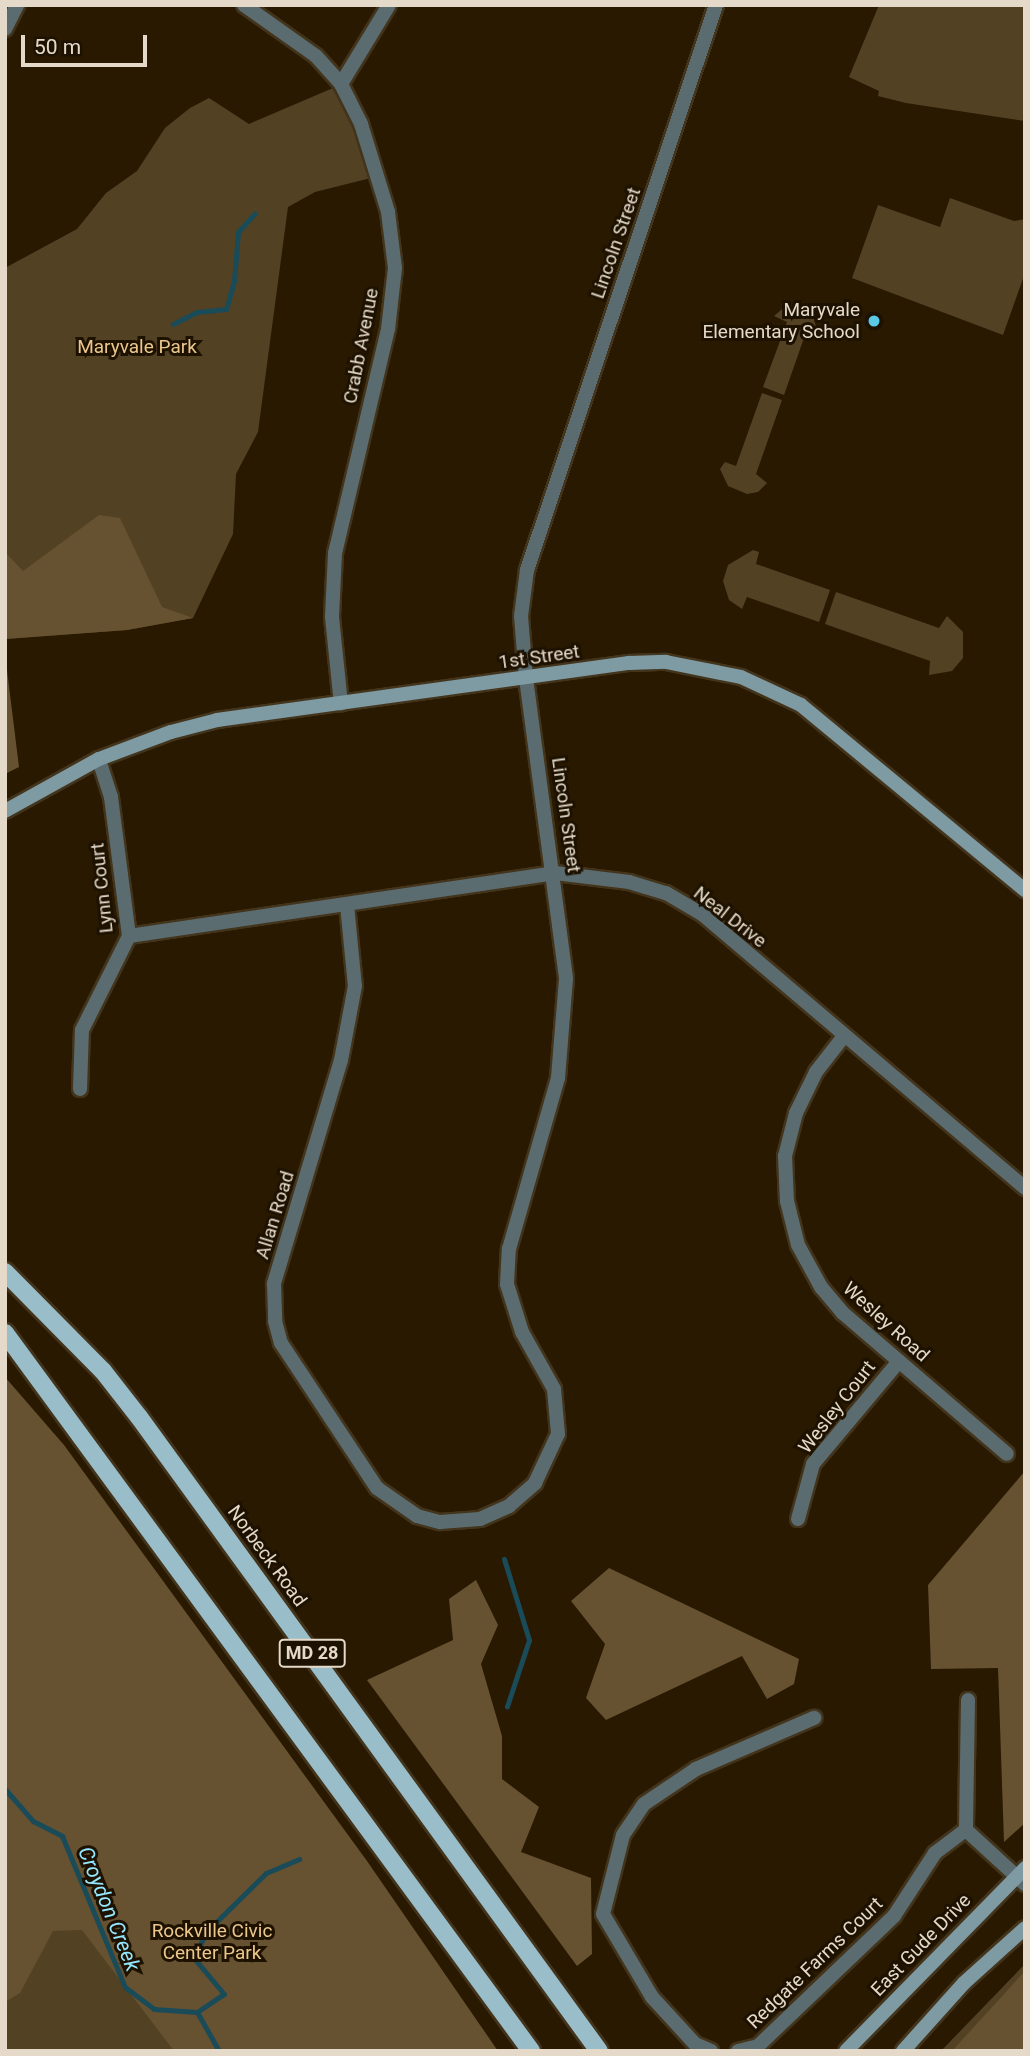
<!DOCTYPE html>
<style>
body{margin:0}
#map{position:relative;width:1030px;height:2056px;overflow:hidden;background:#291900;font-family:Roboto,sans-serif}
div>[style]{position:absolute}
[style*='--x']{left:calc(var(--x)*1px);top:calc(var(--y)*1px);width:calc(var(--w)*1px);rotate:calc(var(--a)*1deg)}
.green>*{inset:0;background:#534124}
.forest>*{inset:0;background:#665130}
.stream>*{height:5px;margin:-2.5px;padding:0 2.5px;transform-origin:2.5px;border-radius:2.5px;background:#1a4b58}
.roads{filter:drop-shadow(2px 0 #43341c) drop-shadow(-2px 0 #43341c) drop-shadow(0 2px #43341c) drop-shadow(0 -2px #43341c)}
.street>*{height:14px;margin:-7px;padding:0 7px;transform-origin:7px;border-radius:7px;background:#5b6c71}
.secondary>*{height:14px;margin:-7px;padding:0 7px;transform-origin:7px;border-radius:7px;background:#7e9aa3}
.primary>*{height:18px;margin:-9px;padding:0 9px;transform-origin:9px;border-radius:9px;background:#99bdc9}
.dots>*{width:19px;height:19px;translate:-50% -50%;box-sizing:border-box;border:4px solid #1d1100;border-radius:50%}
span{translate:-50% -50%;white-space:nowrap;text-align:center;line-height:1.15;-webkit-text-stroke:6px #1d1100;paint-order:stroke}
.shield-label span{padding:2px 5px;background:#1d1100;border:2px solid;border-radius:5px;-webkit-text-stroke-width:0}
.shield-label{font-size:18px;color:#e5dac9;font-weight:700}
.street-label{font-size:19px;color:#e5dac9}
.poi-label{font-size:19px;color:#e5dac9}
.right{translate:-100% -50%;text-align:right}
.park-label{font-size:19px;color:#ecc78c}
.water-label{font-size:21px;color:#95e6ff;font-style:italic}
.frame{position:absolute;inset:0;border:7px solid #e5dac9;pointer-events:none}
.scale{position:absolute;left:21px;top:35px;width:126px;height:32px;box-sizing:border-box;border:4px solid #e5dac9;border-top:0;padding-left:9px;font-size:21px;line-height:24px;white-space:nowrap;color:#e5dac9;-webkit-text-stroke:5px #1d1100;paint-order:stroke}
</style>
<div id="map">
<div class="green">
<i style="clip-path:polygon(879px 5px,1025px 5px,1025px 121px,906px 103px,878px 96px,879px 91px,849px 77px)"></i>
<i style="clip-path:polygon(333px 88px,351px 122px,371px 178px,315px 192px,288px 207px,258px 432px,236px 474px,233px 534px,193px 618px,127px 630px,5px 639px,5px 268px,77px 229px,106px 193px,137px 171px,165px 128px,190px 108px,209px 98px,249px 124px)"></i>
<i style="clip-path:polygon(950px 198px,1014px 221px,1025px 219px,1025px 273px,1003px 335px,852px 278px,878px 205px,940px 227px)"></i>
<i style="clip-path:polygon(788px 304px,811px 310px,819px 336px,805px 335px,784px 395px,763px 387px,787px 322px,774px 316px)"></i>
<i style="clip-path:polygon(762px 393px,782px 400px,756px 474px,767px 483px,758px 492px,747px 494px,728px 486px,720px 469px,725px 462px,736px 466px)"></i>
<i style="clip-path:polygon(753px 550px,759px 552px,756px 564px,830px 590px,819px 622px,747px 597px,742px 609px,729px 600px,723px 581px,728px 565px)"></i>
<i style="clip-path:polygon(836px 592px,939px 628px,947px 616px,963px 632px,963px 658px,952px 671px,929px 675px,930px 661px,825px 624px)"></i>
<i style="clip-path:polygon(5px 1874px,469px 2051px,5px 2051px)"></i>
<i style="clip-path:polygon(1025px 1964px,1025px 2051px,941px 2051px)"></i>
</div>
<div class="forest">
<i style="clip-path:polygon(99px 515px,120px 518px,162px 607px,193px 618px,127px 630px,5px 639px,5px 552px,23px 571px)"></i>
<i style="clip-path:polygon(5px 654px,19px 767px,5px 774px)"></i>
<i style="clip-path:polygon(5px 1377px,64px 1445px,367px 1861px,498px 2051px,174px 2051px,82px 1930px,53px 1931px,20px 1993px,5px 2002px)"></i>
<i style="clip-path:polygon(1025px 1471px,1025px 1823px,1004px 1842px,998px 1668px,931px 1669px,928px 1585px)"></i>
<i style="clip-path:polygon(609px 1568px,799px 1659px,794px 1684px,767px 1699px,742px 1656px,606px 1720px,586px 1698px,605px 1644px,571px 1601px)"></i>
<i style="clip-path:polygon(476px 1580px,498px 1625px,481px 1664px,502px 1736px,502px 1779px,539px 1807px,521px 1852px,591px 1878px,592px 1954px,577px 1966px,367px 1680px,453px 1640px,449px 1599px)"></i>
<i style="clip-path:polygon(1025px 1971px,1025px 2051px,952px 2051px)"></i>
</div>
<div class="stream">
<i style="--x:173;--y:324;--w:27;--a:-27"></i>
<i style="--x:197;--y:312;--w:29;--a:-6"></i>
<i style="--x:226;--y:309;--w:29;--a:-74"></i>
<i style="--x:234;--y:281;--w:49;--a:-85.3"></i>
<i style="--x:238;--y:232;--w:25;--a:-48"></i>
<i style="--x:504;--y:1559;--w:85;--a:72.8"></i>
<i style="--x:529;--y:1640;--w:70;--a:108.4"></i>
<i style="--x:5;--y:1789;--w:43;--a:48.8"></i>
<i style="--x:33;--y:1821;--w:33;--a:27"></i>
<i style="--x:62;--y:1836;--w:164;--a:67.4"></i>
<i style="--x:125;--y:1987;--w:36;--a:37"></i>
<i style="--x:154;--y:2009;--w:43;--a:4"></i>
<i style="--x:197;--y:2012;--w:45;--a:60.6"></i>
<i style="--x:197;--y:2012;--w:32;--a:-34"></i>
<i style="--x:224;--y:1994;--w:48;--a:-130"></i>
<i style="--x:193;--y:1957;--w:31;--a:-61"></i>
<i style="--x:208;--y:1930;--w:81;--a:-44.5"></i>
<i style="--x:266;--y:1873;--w:36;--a:-23"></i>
</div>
<div class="roads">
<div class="street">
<i style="--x:244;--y:5;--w:88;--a:35.3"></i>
<i style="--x:316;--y:56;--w:38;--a:48"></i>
<i style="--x:341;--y:84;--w:45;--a:63.4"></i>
<i style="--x:361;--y:124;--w:92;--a:72.9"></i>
<i style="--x:388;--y:212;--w:56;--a:82.9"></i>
<i style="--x:395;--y:268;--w:61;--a:96.5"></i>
<i style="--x:388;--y:329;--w:230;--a:103.3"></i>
<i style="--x:335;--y:553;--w:64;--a:92.7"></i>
<i style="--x:332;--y:617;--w:87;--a:84.1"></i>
<i style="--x:5;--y:29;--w:27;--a:-63"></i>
<i style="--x:341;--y:84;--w:92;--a:-58.7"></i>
<i style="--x:347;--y:905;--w:81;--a:84.4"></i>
<i style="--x:355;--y:986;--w:75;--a:100.7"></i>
<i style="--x:341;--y:1060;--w:234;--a:106.7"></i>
<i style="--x:274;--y:1284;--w:37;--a:88"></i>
<i style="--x:275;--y:1321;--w:23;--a:75"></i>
<i style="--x:281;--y:1343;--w:174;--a:56.5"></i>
<i style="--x:377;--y:1488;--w:49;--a:35"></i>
<i style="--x:417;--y:1516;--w:24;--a:15"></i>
<i style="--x:440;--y:1522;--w:40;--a:-4.3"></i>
<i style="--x:480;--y:1519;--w:32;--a:-24"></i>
<i style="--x:509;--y:1506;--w:35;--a:-41"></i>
<i style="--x:535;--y:1483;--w:54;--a:-64.9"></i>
<i style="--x:558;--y:1434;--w:45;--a:-95.1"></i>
<i style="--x:554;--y:1389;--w:65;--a:-119.3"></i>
<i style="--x:522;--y:1332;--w:50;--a:-107.4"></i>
<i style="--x:507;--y:1284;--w:35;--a:-87"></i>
<i style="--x:509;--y:1249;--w:178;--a:-74"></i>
<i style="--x:558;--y:1078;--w:100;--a:-85.4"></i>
<i style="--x:566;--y:978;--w:303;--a:-97.6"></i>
<i style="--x:526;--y:678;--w:62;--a:-94.6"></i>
<i style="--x:521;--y:616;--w:46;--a:-82.6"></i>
<i style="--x:527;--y:570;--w:596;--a:-71.5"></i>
<i style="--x:129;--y:936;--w:431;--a:-8.4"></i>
<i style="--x:555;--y:873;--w:75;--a:6.9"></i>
<i style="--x:629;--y:882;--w:39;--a:17"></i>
<i style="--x:666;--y:893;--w:42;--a:30.3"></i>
<i style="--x:702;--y:914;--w:424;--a:40.3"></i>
<i style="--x:844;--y:1036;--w:46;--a:127.9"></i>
<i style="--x:816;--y:1072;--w:46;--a:116"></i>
<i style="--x:796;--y:1113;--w:44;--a:104.3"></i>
<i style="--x:785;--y:1156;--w:45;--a:87.5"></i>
<i style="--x:787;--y:1201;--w:45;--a:76"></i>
<i style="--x:798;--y:1245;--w:48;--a:61.3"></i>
<i style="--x:821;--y:1287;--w:34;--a:50"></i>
<i style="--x:843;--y:1313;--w:216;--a:40.7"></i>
<i style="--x:80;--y:1089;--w:59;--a:-88.1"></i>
<i style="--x:82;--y:1030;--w:105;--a:-63.4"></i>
<i style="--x:129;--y:936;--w:140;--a:-97.4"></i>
<i style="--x:111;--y:797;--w:40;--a:-108"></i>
<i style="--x:798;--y:1519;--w:57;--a:-74.7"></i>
<i style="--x:813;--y:1464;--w:134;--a:-50.1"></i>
<i style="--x:968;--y:1700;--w:130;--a:90.9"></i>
<i style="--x:966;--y:1830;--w:80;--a:42.5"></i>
<i style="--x:711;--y:2051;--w:17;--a:-156"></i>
<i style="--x:695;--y:2044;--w:64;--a:-132.5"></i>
<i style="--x:652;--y:1997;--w:96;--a:-120.6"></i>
<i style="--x:603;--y:1914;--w:81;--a:-75.8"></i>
<i style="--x:623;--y:1835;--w:37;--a:-56"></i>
<i style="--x:644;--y:1804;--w:63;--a:-33.9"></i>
<i style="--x:696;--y:1769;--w:129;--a:-23.4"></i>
<i style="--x:738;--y:2051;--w:21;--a:-14"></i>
<i style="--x:758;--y:2046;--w:188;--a:-43.7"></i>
<i style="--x:894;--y:1916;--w:75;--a:-56.9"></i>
<i style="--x:935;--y:1853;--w:39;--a:-37"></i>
</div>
<div class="secondary">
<i style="--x:5;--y:811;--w:107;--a:-29"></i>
<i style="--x:99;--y:759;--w:77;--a:-20.6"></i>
<i style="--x:171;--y:732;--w:48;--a:-14.6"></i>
<i style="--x:217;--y:720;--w:416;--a:-7.9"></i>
<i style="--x:629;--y:663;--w:37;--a:-2"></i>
<i style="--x:666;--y:662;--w:76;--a:11.3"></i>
<i style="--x:741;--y:677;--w:66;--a:25"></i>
<i style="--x:801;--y:705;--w:291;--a:39.6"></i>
<i style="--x:846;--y:2051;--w:256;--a:-45.6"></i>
<i style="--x:903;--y:2051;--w:91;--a:-48.1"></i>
<i style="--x:964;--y:1983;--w:82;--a:-42"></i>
</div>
<div class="primary">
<i style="--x:5;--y:1272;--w:139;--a:45.3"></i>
<i style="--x:103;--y:1371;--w:58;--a:52"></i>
<i style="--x:139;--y:1417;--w:783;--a:54.04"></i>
<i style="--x:5;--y:1333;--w:890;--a:53.77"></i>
</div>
</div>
<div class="dots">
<i style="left:874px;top:321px;background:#5bc8e6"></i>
</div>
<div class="shield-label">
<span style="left:312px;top:1653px">MD 28</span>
</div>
<div class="street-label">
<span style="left:616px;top:243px;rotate:-71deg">Lincoln Street</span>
<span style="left:361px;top:346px;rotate:-79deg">Crabb Avenue</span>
<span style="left:539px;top:657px;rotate:-8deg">1st Street</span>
<span style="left:566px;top:815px;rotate:82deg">Lincoln Street</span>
<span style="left:102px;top:888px;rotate:-96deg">Lynn Court</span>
<span style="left:730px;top:917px;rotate:38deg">Neal Drive</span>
<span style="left:275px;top:1215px;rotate:-73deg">Allan Road</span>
<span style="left:886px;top:1322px;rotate:42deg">Wesley Road</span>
<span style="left:837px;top:1407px;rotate:-52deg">Wesley Court</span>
<span style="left:267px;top:1556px;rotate:54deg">Norbeck Road</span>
<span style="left:921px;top:1945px;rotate:-46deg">East Gude Drive</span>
<span style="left:815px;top:1963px;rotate:-44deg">Redgate Farms Court</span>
</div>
<div class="poi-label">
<span class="right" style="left:860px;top:321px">Maryvale<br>Elementary School</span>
</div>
<div class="park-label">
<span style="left:137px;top:347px">Maryvale Park</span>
<span style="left:212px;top:1942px">Rockville Civic<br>Center Park</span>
</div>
<div class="water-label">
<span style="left:109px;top:1909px;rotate:68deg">Croydon Creek</span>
</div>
<div class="frame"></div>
<div class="scale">50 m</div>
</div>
